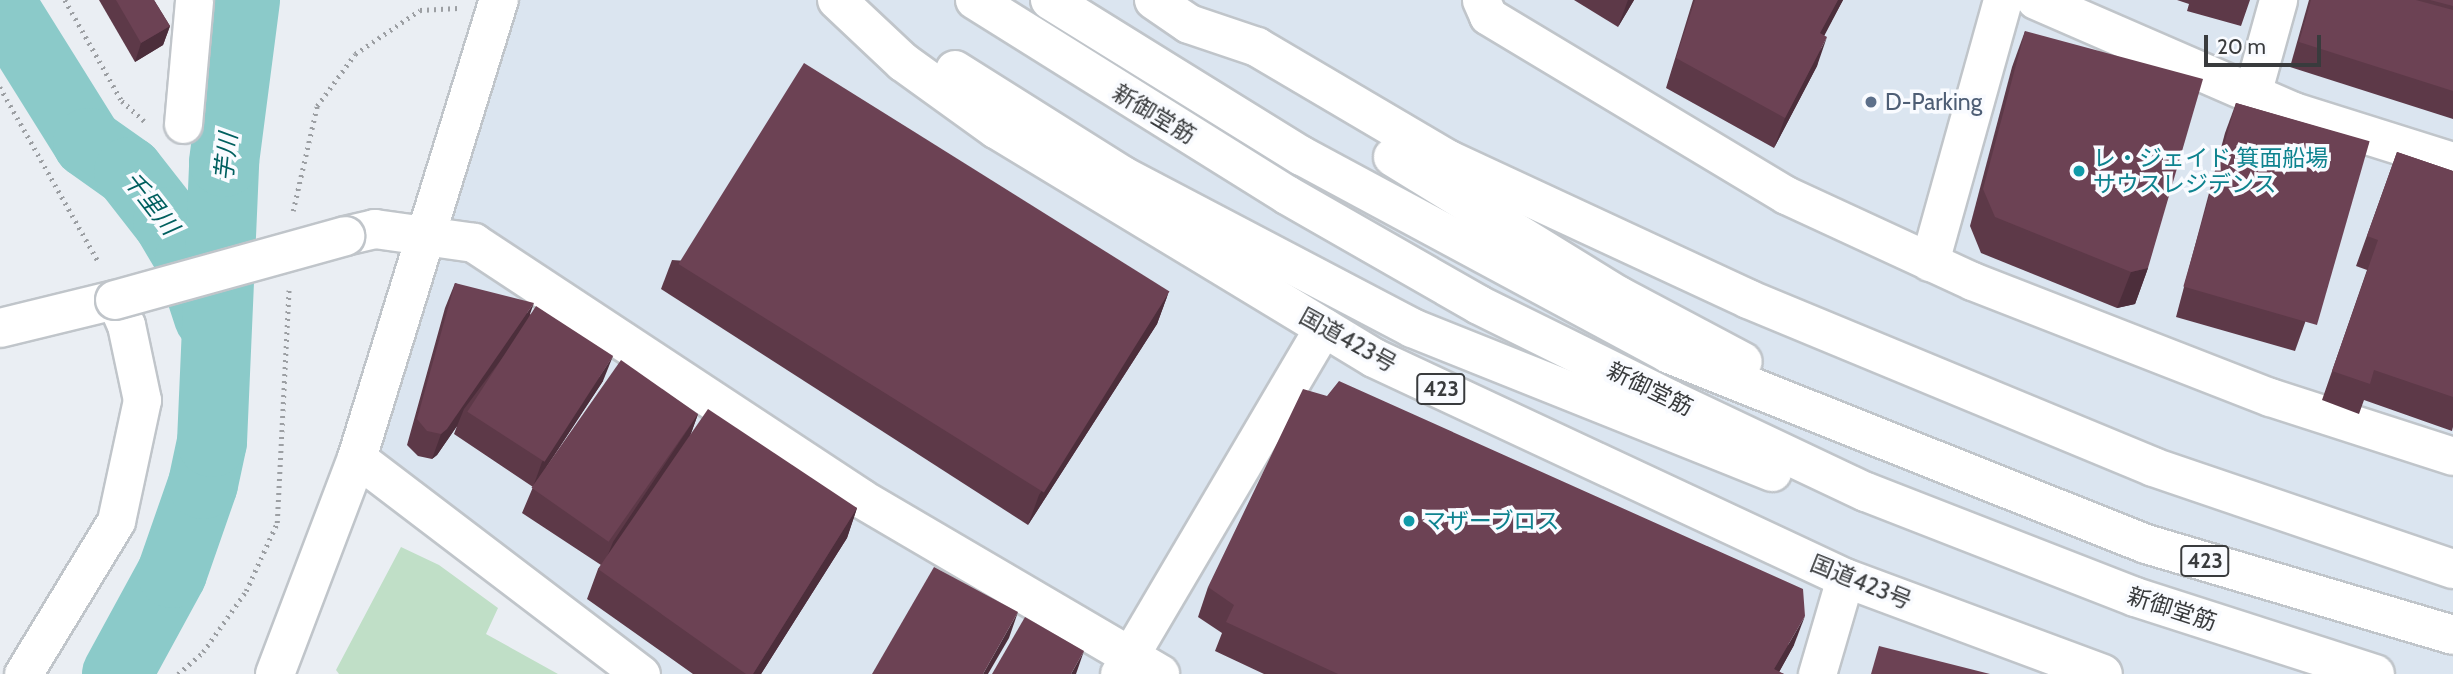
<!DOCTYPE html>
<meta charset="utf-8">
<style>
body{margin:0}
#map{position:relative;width:2453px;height:674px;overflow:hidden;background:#eaeef3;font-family:Cabin,"Noto Sans JP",sans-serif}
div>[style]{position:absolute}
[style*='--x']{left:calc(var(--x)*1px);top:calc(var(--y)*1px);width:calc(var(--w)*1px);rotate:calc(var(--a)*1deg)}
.built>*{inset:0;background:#dbe5f0}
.green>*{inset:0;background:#c0dfc7}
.river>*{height:70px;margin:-35px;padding:0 35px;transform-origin:35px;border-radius:35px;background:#8bcac9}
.path>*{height:4.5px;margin-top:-2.25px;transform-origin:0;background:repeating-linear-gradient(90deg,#9c9fa3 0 2px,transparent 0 7px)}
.roads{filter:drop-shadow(2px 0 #c0c5ca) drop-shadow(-2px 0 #c0c5ca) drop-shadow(0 2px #c0c5ca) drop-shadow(0 -2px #c0c5ca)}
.street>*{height:37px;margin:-18.5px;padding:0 18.5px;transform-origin:18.5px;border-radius:18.5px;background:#fff}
.secondary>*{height:38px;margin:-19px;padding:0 19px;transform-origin:19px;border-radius:19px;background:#fff}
.highway>*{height:38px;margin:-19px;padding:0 19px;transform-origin:19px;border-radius:19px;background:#fff}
.bridges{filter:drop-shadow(2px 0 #c0c5ca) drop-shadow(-2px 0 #c0c5ca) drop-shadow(0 2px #c0c5ca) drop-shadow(0 -2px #c0c5ca)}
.secondary-bridge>*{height:38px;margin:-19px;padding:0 19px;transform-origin:19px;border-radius:19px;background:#fff}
.wall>*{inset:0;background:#5d3948}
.shaded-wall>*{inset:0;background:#4c2e3b}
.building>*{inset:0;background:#6c4254;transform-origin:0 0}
.dots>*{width:19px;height:19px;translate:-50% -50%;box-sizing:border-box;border:4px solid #f9fbff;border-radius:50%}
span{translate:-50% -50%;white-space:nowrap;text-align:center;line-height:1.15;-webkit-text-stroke:7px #f9fbff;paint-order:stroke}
.shield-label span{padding:2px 5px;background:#f9fbff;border:2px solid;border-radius:5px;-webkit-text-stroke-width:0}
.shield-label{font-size:21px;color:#393b3d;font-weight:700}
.service-label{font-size:23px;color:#4e5e75}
.left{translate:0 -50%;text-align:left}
.street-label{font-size:23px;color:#393b3d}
.culture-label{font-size:23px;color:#0d838f}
.water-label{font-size:24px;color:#005f5f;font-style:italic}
.scale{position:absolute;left:2204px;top:35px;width:117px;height:32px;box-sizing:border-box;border:4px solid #393b3d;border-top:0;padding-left:9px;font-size:21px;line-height:24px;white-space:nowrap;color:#393b3d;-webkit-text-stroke:5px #f9fbff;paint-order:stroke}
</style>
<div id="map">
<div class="built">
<i style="clip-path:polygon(499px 0,2453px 0,2453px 674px,641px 674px,357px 458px)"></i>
</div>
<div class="green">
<i style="clip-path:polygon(401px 547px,439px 565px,498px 608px,486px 634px,558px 674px,339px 674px,336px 670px)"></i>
</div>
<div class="river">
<i style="--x:0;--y:2;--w:166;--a:58"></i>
<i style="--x:88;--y:143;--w:50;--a:35.3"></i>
<i style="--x:129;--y:172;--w:63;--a:52"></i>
<i style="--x:168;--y:222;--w:43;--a:59.3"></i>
<i style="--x:190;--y:259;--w:61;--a:71.9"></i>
<i style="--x:117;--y:674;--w:115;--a:-61.4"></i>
<i style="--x:172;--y:573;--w:94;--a:-70.8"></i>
<i style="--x:203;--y:484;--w:43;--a:-77.9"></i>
<i style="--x:212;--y:442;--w:280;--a:-87.5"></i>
<i style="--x:224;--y:162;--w:163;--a:-82.6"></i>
</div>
<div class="path">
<i style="--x:65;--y:0;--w:116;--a:60.6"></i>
<i style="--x:122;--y:101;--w:30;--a:42"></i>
<i style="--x:0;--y:87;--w:202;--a:60.6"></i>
<i style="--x:293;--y:211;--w:108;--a:-77.1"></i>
<i style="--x:317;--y:106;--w:64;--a:-53.8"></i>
<i style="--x:355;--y:54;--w:78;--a:-34.1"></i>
<i style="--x:420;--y:10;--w:38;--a:-3"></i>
<i style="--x:178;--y:674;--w:33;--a:-41"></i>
<i style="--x:203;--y:652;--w:75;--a:-54.8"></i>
<i style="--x:246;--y:591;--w:75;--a:-65.5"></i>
<i style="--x:277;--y:523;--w:233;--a:-87.1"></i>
</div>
<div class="roads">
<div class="street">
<i style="--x:1481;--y:0;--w:17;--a:66"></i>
<i style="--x:1488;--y:16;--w:348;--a:31"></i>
<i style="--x:1786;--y:195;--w:205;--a:24.8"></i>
<i style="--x:1972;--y:281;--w:320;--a:21.3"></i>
<i style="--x:2270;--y:397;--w:192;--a:17.9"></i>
<i style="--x:2252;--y:94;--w:98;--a:-74.5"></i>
<i style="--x:183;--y:124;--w:124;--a:-84.9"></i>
<i style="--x:357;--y:458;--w:357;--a:37.3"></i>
<i style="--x:23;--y:674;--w:179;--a:-58.7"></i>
<i style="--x:116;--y:521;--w:124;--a:-77.9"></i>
<i style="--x:142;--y:400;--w:77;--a:-102"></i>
<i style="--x:126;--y:325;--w:27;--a:-114"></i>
<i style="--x:1119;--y:674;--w:403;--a:-59.5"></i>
<i style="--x:1817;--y:674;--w:100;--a:-73.7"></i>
</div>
<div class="secondary">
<i style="--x:2036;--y:0;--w:281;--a:23.5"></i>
<i style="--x:2294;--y:112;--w:167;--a:17.5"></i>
<i style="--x:345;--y:236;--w:31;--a:-13"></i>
<i style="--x:375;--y:229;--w:100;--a:8"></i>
<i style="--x:474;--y:243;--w:463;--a:33.4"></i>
<i style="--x:860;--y:498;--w:348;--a:30.4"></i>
<i style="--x:1930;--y:262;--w:272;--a:-74.4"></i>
<i style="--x:0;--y:328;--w:118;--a:-13.7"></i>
<i style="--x:275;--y:674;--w:231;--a:-69.2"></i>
<i style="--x:357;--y:458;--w:480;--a:-72.8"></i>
</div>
<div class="highway">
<i style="--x:837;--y:0;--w:91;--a:43.2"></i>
<i style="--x:903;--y:62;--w:115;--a:35.8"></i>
<i style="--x:996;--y:129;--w:442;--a:31.2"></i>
<i style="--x:1374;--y:358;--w:520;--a:25.04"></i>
<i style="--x:1845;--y:578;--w:275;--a:20.4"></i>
<i style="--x:975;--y:0;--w:368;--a:32"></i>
<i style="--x:1287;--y:195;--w:221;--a:29.8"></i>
<i style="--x:1479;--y:305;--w:214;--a:26.3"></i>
<i style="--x:1671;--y:400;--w:216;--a:25.3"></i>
<i style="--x:1866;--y:492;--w:289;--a:21.3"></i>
<i style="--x:2135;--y:597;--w:252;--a:17.8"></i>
<i style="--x:1050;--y:0;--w:296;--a:31.8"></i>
<i style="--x:1302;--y:156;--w:417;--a:28.3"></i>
<i style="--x:1669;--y:354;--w:513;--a:21.72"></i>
<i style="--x:2146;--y:544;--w:320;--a:16.5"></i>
<i style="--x:1154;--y:0;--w:42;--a:34.4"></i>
<i style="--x:1189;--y:24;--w:72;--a:18.7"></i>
<i style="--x:1257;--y:47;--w:223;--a:30.5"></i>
<i style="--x:1449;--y:160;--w:330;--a:24.9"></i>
<i style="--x:1748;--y:299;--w:438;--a:22.5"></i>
<i style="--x:2153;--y:467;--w:317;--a:18.8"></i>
<i style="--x:955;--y:70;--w:199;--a:32.2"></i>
<i style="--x:1123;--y:176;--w:327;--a:27.7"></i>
<i style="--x:1412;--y:328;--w:388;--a:21.8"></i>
<i style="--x:1393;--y:157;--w:265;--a:31.6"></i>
<i style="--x:1619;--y:296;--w:140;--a:28"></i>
</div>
</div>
<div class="bridges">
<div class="secondary-bridge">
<i style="--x:115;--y:300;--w:239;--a:-15.5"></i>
</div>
</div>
<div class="wall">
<i style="clip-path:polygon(99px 0,154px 0,170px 26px,163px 45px,135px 62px)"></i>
<i style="clip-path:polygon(1574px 0,1634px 0,1618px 27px)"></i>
<i style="clip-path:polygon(1693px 0,1843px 0,1824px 35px,1817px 66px,1774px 148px,1666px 88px)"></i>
<i style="clip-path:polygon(2177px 0,2250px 0,2241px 26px,2187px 11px,2189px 4px)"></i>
<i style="clip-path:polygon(2309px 0,2453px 0,2453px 119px,2290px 67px)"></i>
<i style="clip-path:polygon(2025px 31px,2148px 268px,2135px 304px,2117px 308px,1981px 253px,1970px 226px,2012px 67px)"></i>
<i style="clip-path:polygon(2236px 103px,2369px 142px,2295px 351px,2176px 317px,2225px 133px)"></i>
<i style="clip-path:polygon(2397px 152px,2453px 171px,2453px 427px,2452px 431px,2364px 400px,2359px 414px,2322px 400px,2367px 270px,2356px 266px)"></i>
<i style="clip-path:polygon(672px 260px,1168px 294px,1157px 324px,1028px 525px,661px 289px)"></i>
<i style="clip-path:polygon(455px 283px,530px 314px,603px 381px,546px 468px,698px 414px,690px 436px,857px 508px,847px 538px,761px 674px,693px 674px,587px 599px,598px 569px,601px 565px,522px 513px,533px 487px,454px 434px,457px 426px,437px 455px,432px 459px,418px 456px,407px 445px,445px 308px)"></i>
<i style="clip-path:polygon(1208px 587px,1794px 645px,1779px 672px,1784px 674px,1264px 674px,1215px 651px,1222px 633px,1198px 617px)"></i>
</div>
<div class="shaded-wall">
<i style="clip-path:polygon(1628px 0,1634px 0,1618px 27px)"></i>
<i style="clip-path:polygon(1838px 0,1843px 0,1810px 63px,1820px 33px)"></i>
<i style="clip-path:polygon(170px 26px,163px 45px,135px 62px,141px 43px)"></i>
<i style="clip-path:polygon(1827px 37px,1817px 66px,1774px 148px,1785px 118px)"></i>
<i style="clip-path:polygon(2148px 268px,2135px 304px,2117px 308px,2131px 272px)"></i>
<i style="clip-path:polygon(1168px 294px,1157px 324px,1028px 525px,1039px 495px)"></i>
<i style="clip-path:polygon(534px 303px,525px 328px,464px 409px,457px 426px,437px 455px,432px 459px,441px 434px)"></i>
<i style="clip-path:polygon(613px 356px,603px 381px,533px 487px,542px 462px)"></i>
<i style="clip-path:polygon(698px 414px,689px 439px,603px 567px,613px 542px)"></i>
<i style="clip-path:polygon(857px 508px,847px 538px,761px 674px,753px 674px)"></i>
<i style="clip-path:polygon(1018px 612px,1009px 638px,988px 674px,983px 674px)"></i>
<i style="clip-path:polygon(1805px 616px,1794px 645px,1778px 674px,1774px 669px)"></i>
<i style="clip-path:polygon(1084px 651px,1076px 674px,1071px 674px)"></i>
</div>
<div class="building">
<i style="clip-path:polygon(116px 0,154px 0,170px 26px,141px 43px)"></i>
<i style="clip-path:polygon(1695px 0,1838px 0,1820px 33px,1827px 37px,1785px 118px,1676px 58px)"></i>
<i style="clip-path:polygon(2311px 0,2416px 0,2453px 10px,2453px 91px,2299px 42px)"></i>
<i style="clip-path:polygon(2430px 0,2453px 0,2453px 6px)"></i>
<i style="clip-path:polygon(2025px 31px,2203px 79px,2148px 268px,2131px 272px,1995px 217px,1983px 189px)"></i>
<i style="left:804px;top:63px;width:431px;height:237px;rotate:32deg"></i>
<i style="left:2236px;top:103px;width:139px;height:191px;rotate:16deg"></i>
<i style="clip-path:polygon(2397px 152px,2453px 171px,2453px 397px,2374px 370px,2370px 384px,2332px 371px,2378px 240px,2367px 236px)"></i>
<i style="clip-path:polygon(455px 283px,534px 303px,447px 429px,441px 434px,427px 431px,417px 419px)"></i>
<i style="left:536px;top:306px;width:92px;height:126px;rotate:33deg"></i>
<i style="left:621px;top:360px;width:94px;height:156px;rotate:35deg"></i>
<i style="clip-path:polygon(1339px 381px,1803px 589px,1805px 616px,1774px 669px,1784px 674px,1338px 674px,1226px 622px,1234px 605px,1208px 587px,1303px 389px,1327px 396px)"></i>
<i style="clip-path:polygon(708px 409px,857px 508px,753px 674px,746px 674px,598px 569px)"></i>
<i style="clip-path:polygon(934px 567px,1018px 612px,983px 674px,872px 674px)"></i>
<i style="clip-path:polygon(1025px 617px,1084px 651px,1071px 674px,992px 674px)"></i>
<i style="clip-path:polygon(1879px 646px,1990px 674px,1871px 674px)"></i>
</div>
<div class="dots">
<i style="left:1871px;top:102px;background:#5c6f8a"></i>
<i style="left:2079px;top:171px;background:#0f9aa8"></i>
<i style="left:1409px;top:521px;background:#0f9aa8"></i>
</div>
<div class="shield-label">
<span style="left:1441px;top:389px">423</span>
<span style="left:2205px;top:561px">423</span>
</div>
<div class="service-label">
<span class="left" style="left:1885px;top:102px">D-Parking</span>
</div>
<div class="street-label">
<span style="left:1154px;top:114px;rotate:31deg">新御堂筋</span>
<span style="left:1348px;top:340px;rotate:29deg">国道423号</span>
<span style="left:1650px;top:389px;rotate:26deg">新御堂筋</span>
<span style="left:1861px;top:582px;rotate:22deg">国道423号</span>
<span style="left:2172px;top:609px;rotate:18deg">新御堂筋</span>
</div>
<div class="culture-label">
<span class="left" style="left:2093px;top:171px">レ・ジェイド 箕面船場<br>サウスレジデンス</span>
<span class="left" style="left:1423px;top:521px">マザーブロス</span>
</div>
<div class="water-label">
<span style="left:226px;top:157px;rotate:-84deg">芋川</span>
<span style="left:151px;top:203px;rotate:52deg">千里川</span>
</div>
<div class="scale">20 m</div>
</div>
